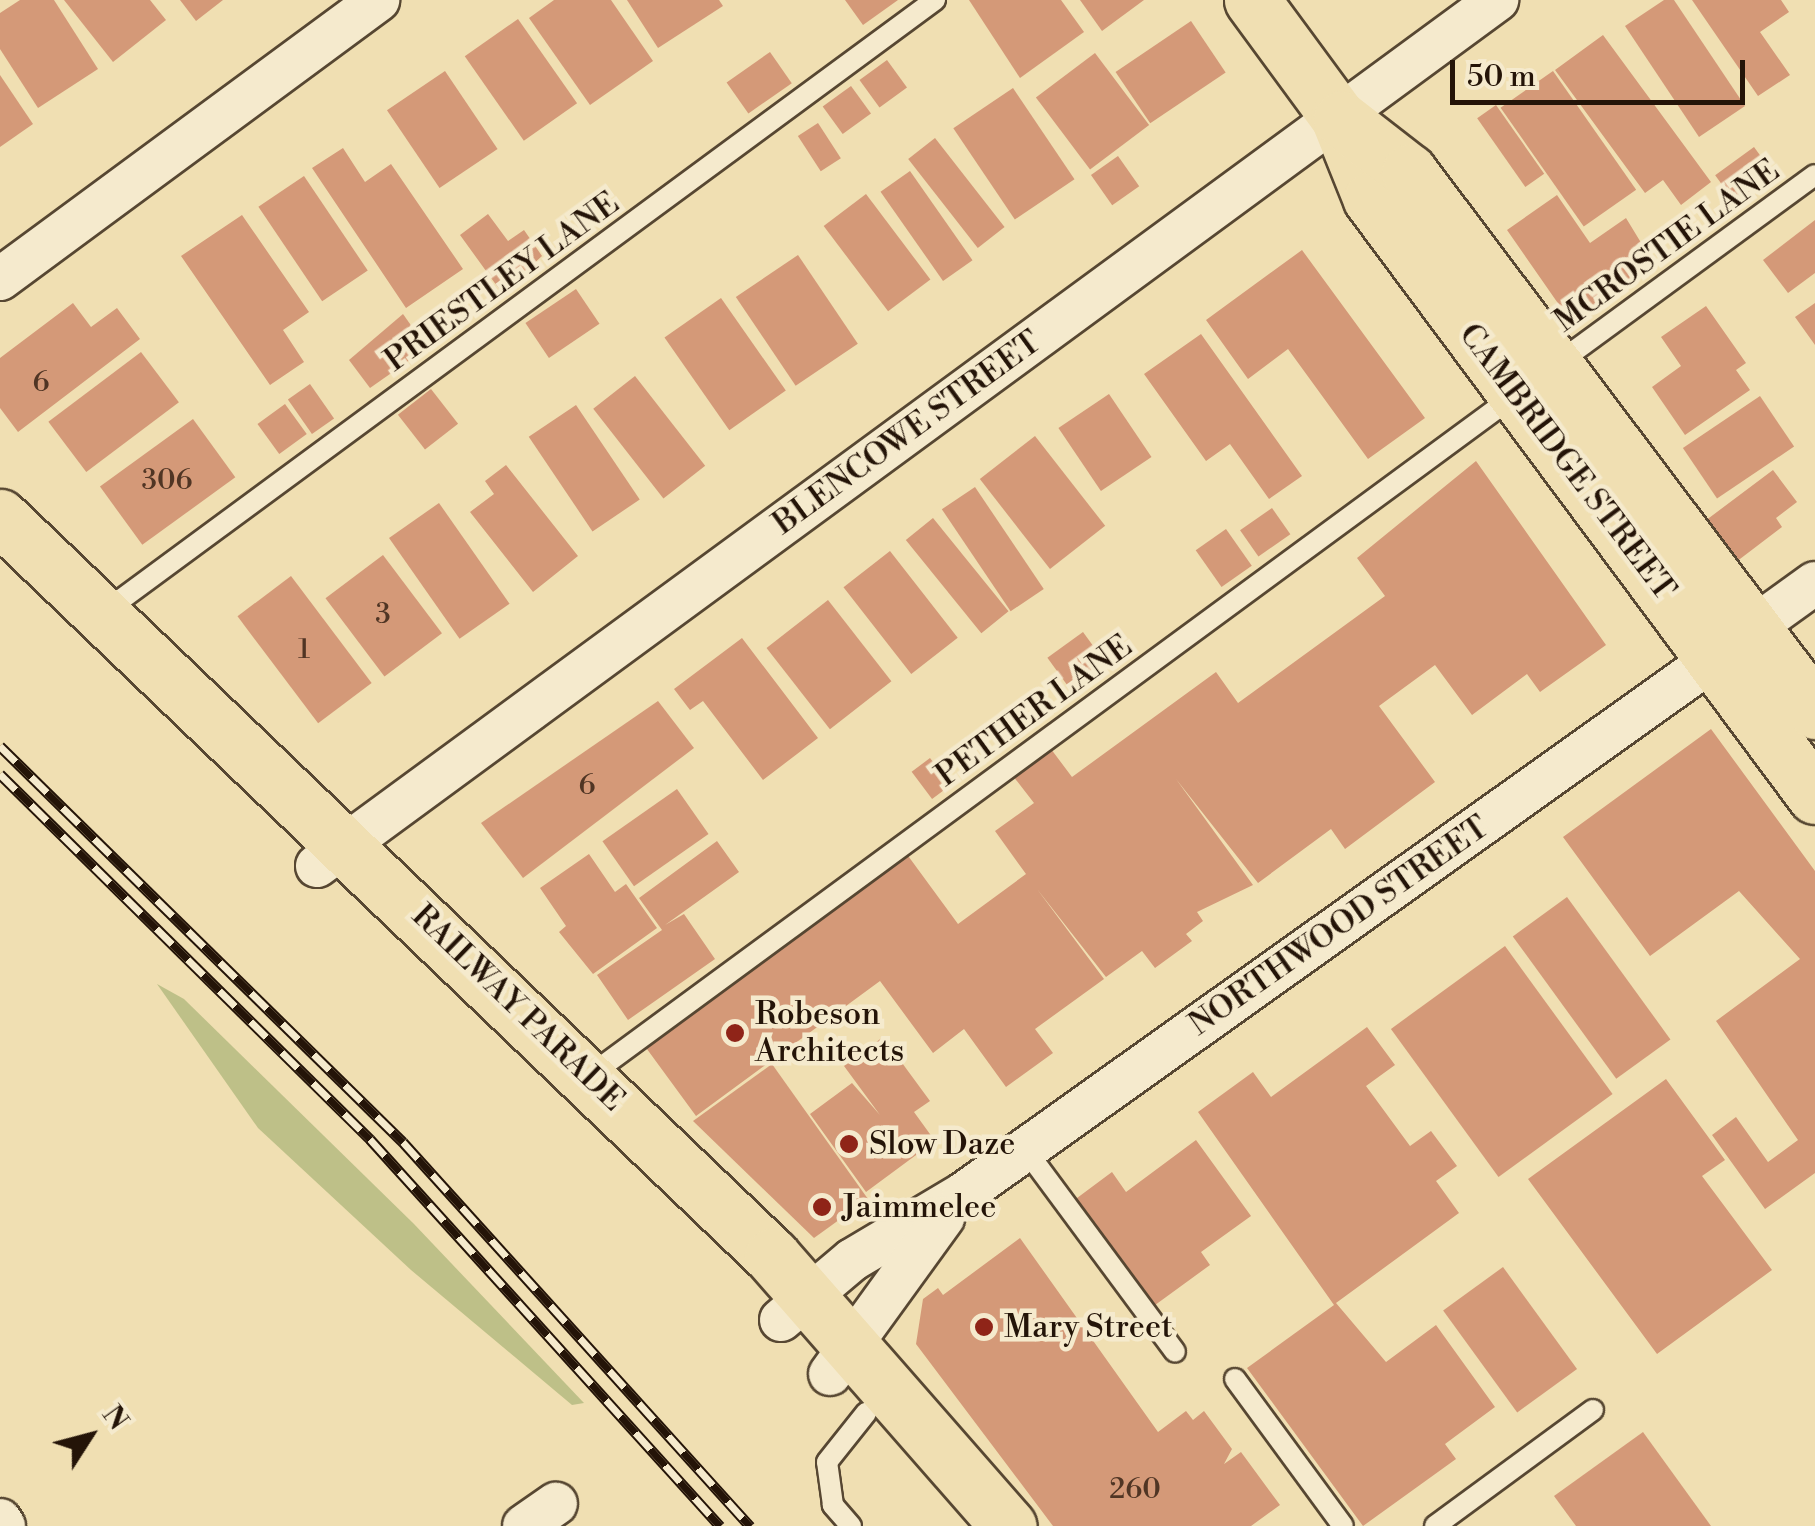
<!DOCTYPE html>
<style>
body{margin:0}
#map{position:relative;width:1815px;height:1526px;overflow:hidden;background:#f0dfb2;font-family:"Libre Bodoni",serif}
div>[style]{position:absolute}
[style*='--x']{left:calc(var(--x)*1px);top:calc(var(--y)*1px);width:calc(var(--w)*1px);rotate:calc(var(--a)*1deg)}
.green>*{inset:0;background:#bec088}
.building>*{inset:0;background:#d49978;transform-origin:0 0}
.roads{filter:drop-shadow(2px 0 #574732) drop-shadow(-2px 0 #574732) drop-shadow(0 2px #574732) drop-shadow(0 -2px #574732)}
.lane>*{height:20px;margin:-10px;padding:0 10px;transform-origin:10px;border-radius:10px;background:#f5eacd}
.street>*{height:42px;margin:-21px;padding:0 21px;transform-origin:21px;border-radius:21px;background:#f5eacd}
.primary>*{height:55px;margin:-27.5px;padding:0 27.5px;transform-origin:27.5px;border-radius:27.5px;background:#f0dfb2}
.rail>*{height:11px;margin-top:-5.5px;transform-origin:0;background:repeating-linear-gradient(90deg,#f5eacd 0 22px,#241408 0 44px);box-sizing:border-box;border-block:2px solid #241408}
.dots>*{width:28px;height:28px;translate:-50% -50%;box-sizing:border-box;border:5px solid #f5eacd;border-radius:50%}
span{translate:-50% -50%;white-space:nowrap;text-align:center;line-height:1.15;-webkit-text-stroke:9px #f5eacd;paint-order:stroke}
.number-label{font-size:28px;color:#503524}
.number-label span{-webkit-text-stroke-width:0}
.street-label{font-size:32px;color:#241408}
.poi-label{font-size:32px;color:#241408}
.left{translate:0 -50%;text-align:left}
.north{position:absolute;left:40px;top:1386px;width:100px;height:100px;-webkit-text-stroke:8px #f5eacd;paint-order:stroke;rotate:54deg;font-size:28px;font-weight:700;line-height:40px;text-align:center;color:#241408}
.north::after{content:'';display:block;margin:auto;width:35px;height:45px;background:#241408;clip-path:polygon(50% 0,100% 100%,50% 72%,0 100%)}
.scale{position:absolute;left:1450px;top:60px;width:295px;height:45px;box-sizing:border-box;border:5px solid #241408;border-top:0;padding-left:12px;font-size:30px;line-height:35px;white-space:nowrap;color:#241408;-webkit-text-stroke:8px #f5eacd;paint-order:stroke}
</style>
<div id="map">
<div class="green">
<i style="clip-path:polygon(157px 984px,184px 999px,414px 1224px,584px 1403px,572px 1405px,411px 1270px,258px 1128px)"></i>
</div>
<div class="building">
<i style="clip-path:polygon(20px 0,54px 0,98px 69px,38px 108px,0 49px,0 13px)"></i>
<i style="clip-path:polygon(64px 0,150px 0,166px 20px,113px 62px)"></i>
<i style="clip-path:polygon(180px 0,223px 0,196px 21px)"></i>
<i style="clip-path:polygon(554px 0,611px 0,653px 61px,590px 105px,529px 18px)"></i>
<i style="clip-path:polygon(627px 0,719px 0,723px 6px,658px 48px)"></i>
<i style="clip-path:polygon(845px 0,898px 0,863px 25px)"></i>
<i style="clip-path:polygon(969px 0,1061px 0,1084px 32px,1020px 78px)"></i>
<i style="clip-path:polygon(1080px 0,1144px 0,1102px 31px)"></i>
<i style="clip-path:polygon(1664px 0,1674px 0,1745px 106px,1699px 137px,1625px 26px)"></i>
<i style="clip-path:polygon(1692px 0,1781px 0,1789px 12px,1760px 32px,1790px 75px,1758px 96px)"></i>
<i style="left:518px;top:19px;width:103px;height:65px;rotate:55deg"></i>
<i style="left:1191px;top:21px;width:62px;height:91px;rotate:56deg"></i>
<i style="clip-path:polygon(1603px 35px,1711px 182px,1681px 205px,1663px 180px,1645px 193px,1555px 70px)"></i>
<i style="left:770px;top:52px;width:38px;height:53px;rotate:55deg"></i>
<i style="left:1095px;top:53px;width:90px;height:74px;rotate:53deg"></i>
<i style="left:887px;top:60px;width:34px;height:34px;rotate:54deg"></i>
<i style="left:445px;top:71px;width:94px;height:70px;rotate:56deg"></i>
<i style="left:1553px;top:71px;width:145px;height:64px;rotate:55deg"></i>
<i style="clip-path:polygon(0 75px,33px 124px,0 147px)"></i>
<i style="left:851px;top:86px;width:34px;height:35px;rotate:54deg"></i>
<i style="left:1013px;top:88px;width:110px;height:72px;rotate:56deg"></i>
<i style="left:1496px;top:105px;width:84px;height:23px;rotate:55deg"></i>
<i style="left:818px;top:123px;width:42px;height:24px;rotate:57deg"></i>
<i style="left:935px;top:138px;width:113px;height:34px;rotate:52deg"></i>
<i style="left:1754px;top:147px;width:36px;height:48px;rotate:54deg"></i>
<i style="clip-path:polygon(343px 148px,365px 182px,391px 164px,463px 269px,406px 308px,312px 168px)"></i>
<i style="left:1118px;top:156px;width:37px;height:33px;rotate:55deg"></i>
<i style="left:910px;top:171px;width:109px;height:36px;rotate:55deg"></i>
<i style="left:304px;top:176px;width:114px;height:55px;rotate:56deg"></i>
<i style="left:866px;top:194px;width:107px;height:53px;rotate:53deg"></i>
<i style="clip-path:polygon(1557px 195px,1590px 243px,1626px 218px,1654px 264px,1571px 322px,1507px 230px)"></i>
<i style="clip-path:polygon(488px 214px,508px 241px,524px 230px,542px 256px,502px 293px,460px 235px)"></i>
<i style="clip-path:polygon(242px 215px,309px 312px,283px 330px,304px 362px,270px 385px,181px 256px)"></i>
<i style="clip-path:polygon(1815px 220px,1815px 273px,1788px 293px,1763px 260px)"></i>
<i style="clip-path:polygon(1302px 250px,1425px 418px,1368px 459px,1288px 349px,1248px 379px,1206px 320px)"></i>
<i style="left:798px;top:255px;width:107px;height:75px;rotate:56deg"></i>
<i style="left:576px;top:289px;width:42px;height:61px;rotate:56deg"></i>
<i style="left:721px;top:298px;width:113px;height:69px;rotate:55deg"></i>
<i style="clip-path:polygon(73px 303px,91px 327px,117px 308px,140px 339px,18px 432px,0 408px,0 358px)"></i>
<i style="clip-path:polygon(1815px 303px,1815px 345px,1795px 317px)"></i>
<i style="clip-path:polygon(1706px 306px,1746px 363px,1736px 370px,1750px 390px,1685px 435px,1652px 387px,1681px 366px,1661px 337px)"></i>
<i style="clip-path:polygon(403px 314px,427px 348px,370px 388px,349px 360px)"></i>
<i style="clip-path:polygon(1201px 334px,1302px 476px,1269px 499px,1230px 444px,1206px 461px,1144px 374px)"></i>
<i style="left:141px;top:352px;width:63px;height:116px;rotate:53deg"></i>
<i style="left:635px;top:376px;width:114px;height:53px;rotate:52deg"></i>
<i style="left:310px;top:384px;width:42px;height:27px;rotate:55deg"></i>
<i style="left:431px;top:389px;width:44px;height:42px;rotate:52deg"></i>
<i style="left:1109px;top:394px;width:76px;height:61px;rotate:56deg"></i>
<i style="left:1760px;top:396px;width:61px;height:93px;rotate:56deg"></i>
<i style="left:285px;top:404px;width:37px;height:34px;rotate:54deg"></i>
<i style="left:576px;top:405px;width:114px;height:57px;rotate:56deg"></i>
<i style="left:193px;top:419px;width:72px;height:115px;rotate:54deg"></i>
<i style="left:1035px;top:436px;width:114px;height:70px;rotate:52deg"></i>
<i style="clip-path:polygon(1476px 461px,1606px 645px,1540px 692px,1527px 674px,1472px 715px,1435px 665px,1379px 706px,1435px 782px,1345px 849px,1331px 829px,1258px 883px,1176px 779px,1253px 885px,1197px 912px,1203px 921px,1186px 934px,1192px 941px,1155px 968px,1142px 951px,1106px 977px,1037px 889px,1104px 979px,1035px 1029px,1053px 1053px,1006px 1087px,964px 1029px,933px 1053px,880px 981px,696px 1116px,644px 1045px,906px 853px,958px 924px,1026px 874px,995px 831px,1034px 803px,1013px 776px,1051px 749px,1072px 777px,1216px 672px,1238px 703px,1385px 596px,1357px 558px)"></i>
<i style="clip-path:polygon(506px 465px,578px 556px,533px 592px,470px 512px,494px 494px,485px 481px)"></i>
<i style="clip-path:polygon(1773px 470px,1797px 502px,1776px 518px,1782px 527px,1736px 562px,1705px 521px)"></i>
<i style="left:975px;top:487px;width:123px;height:40px;rotate:56deg"></i>
<i style="left:439px;top:503px;width:123px;height:61px;rotate:55deg"></i>
<i style="left:1272px;top:508px;width:32px;height:39px;rotate:55deg"></i>
<i style="left:933px;top:518px;width:120px;height:35px;rotate:51deg"></i>
<i style="left:1226px;top:529px;width:45px;height:37px;rotate:55deg"></i>
<i style="left:890px;top:551px;width:110px;height:59px;rotate:52deg"></i>
<i style="left:383px;top:555px;width:98px;height:72px;rotate:53deg"></i>
<i style="left:291px;top:576px;width:134px;height:67px;rotate:53deg"></i>
<i style="left:828px;top:600px;width:103px;height:78px;rotate:52deg"></i>
<i style="left:1083px;top:632px;width:36px;height:44px;rotate:54deg"></i>
<i style="clip-path:polygon(742px 638px,818px 738px,763px 780px,703px 701px,690px 710px,674px 689px)"></i>
<i style="clip-path:polygon(658px 701px,694px 748px,523px 878px,481px 823px)"></i>
<i style="clip-path:polygon(1711px 729px,1815px 871px,1815px 1173px,1765px 1209px,1712px 1135px,1736px 1117px,1768px 1162px,1798px 1140px,1716px 1021px,1800px 959px,1739px 891px,1650px 956px,1563px 837px)"></i>
<i style="left:930px;top:758px;width:34px;height:23px;rotate:53deg"></i>
<i style="left:677px;top:789px;width:55px;height:91px;rotate:55deg"></i>
<i style="clip-path:polygon(717px 841px,739px 872px,665px 925px,684px 914px,715px 959px,628px 1020px,597px 975px,662px 930px,639px 898px)"></i>
<i style="clip-path:polygon(589px 854px,615px 892px,626px 884px,657px 928px,593px 974px,559px 932px,566px 926px,540px 888px)"></i>
<i style="left:1567px;top:897px;width:176px;height:67px;rotate:54deg"></i>
<i style="left:1505px;top:946px;width:183px;height:141px;rotate:54deg"></i>
<i style="clip-path:polygon(1367px 1027px,1395px 1065px,1366px 1086px,1410px 1146px,1431px 1131px,1457px 1166px,1436px 1181px,1459px 1213px,1336px 1303px,1386px 1362px,1436px 1325px,1495px 1407px,1445px 1444px,1456px 1459px,1363px 1526px,1247px 1368px,1334px 1305px,1198px 1112px,1253px 1072px,1271px 1097px)"></i>
<i style="clip-path:polygon(883px 1037px,930px 1101px,914px 1112px,935px 1141px,866px 1192px,810px 1114px,852px 1083px,880px 1115px,844px 1066px)"></i>
<i style="clip-path:polygon(772px 1064px,868px 1199px,814px 1238px,693px 1121px)"></i>
<i style="clip-path:polygon(1666px 1079px,1725px 1160px,1702px 1176px,1772px 1270px,1657px 1354px,1528px 1179px)"></i>
<i style="clip-path:polygon(1196px 1140px,1251px 1216px,1201px 1252px,1210px 1265px,1151px 1308px,1073px 1201px,1112px 1172px,1126px 1192px)"></i>
<i style="clip-path:polygon(1020px 1238px,1158px 1432px,1186px 1411px,1193px 1420px,1204px 1411px,1232px 1449px,1224px 1464px,1241px 1452px,1280px 1505px,1251px 1526px,1053px 1526px,916px 1344px,923px 1299px,938px 1288px,943px 1295px)"></i>
<i style="left:1503px;top:1267px;width:126px;height:74px;rotate:54deg"></i>
<i style="clip-path:polygon(1643px 1432px,1711px 1526px,1576px 1526px,1554px 1496px)"></i>
</div>
<div class="roads">
<div class="lane">
<i style="--x:1558;--y:363;--w:318;--a:-36.2"></i>
<i style="--x:104;--y:612;--w:1032;--a:-36.37"></i>
<i style="--x:589;--y:1076;--w:1148;--a:-36.32"></i>
<i style="--x:1025;--y:1149;--w:252;--a:53.5"></i>
<i style="--x:1235;--y:1379;--w:182;--a:53.7"></i>
<i style="--x:851;--y:1526;--w:28;--a:-131"></i>
<i style="--x:833;--y:1505;--w:43;--a:-97.9"></i>
<i style="--x:827;--y:1462;--w:63;--a:-51.5"></i>
<i style="--x:1435;--y:1526;--w:196;--a:-36.3"></i>
</div>
<div class="street">
<i style="--x:0;--y:279;--w:470;--a:-36.4"></i>
<i style="--x:1754;--y:627;--w:75;--a:-35.8"></i>
<i style="--x:317;--y:866;--w:1464;--a:-36.27"></i>
<i style="--x:781;--y:1320;--w:93;--a:-40.2"></i>
<i style="--x:852;--y:1260;--w:129;--a:-30.7"></i>
<i style="--x:963;--y:1194;--w:923;--a:-35.48"></i>
<i style="--x:830;--y:1374;--w:193;--a:-54.1"></i>
<i style="--x:0;--y:1520;--w:7;--a:56"></i>
<i style="--x:524;--y:1526;--w:39;--a:-35"></i>
</div>
<div class="primary">
<i style="--x:1252;--y:0;--w:145;--a:53.7"></i>
<i style="--x:1338;--y:117;--w:88;--a:68.1"></i>
<i style="--x:1371;--y:199;--w:744;--a:53.36"></i>
<i style="--x:1341;--y:119;--w:86;--a:37.9"></i>
<i style="--x:1409;--y:172;--w:675;--a:53.01"></i>
<i style="--x:0;--y:517;--w:1069;--a:43.75"></i>
<i style="--x:772;--y:1256;--w:359;--a:48.8"></i>
</div>
</div>
<div class="rail">
<i style="--x:0;--y:746;--w:565;--a:44.5"></i>
<i style="--x:403;--y:1142;--w:518;--a:47.9"></i>
<i style="--x:0;--y:774;--w:520;--a:44.61"></i>
<i style="--x:370;--y:1139;--w:522;--a:47.87"></i>
</div>
<div class="dots">
<i style="left:735px;top:1033px;background:#8f2418"></i>
<i style="left:849px;top:1144px;background:#8f2418"></i>
<i style="left:822px;top:1207px;background:#8f2418"></i>
<i style="left:984px;top:1327px;background:#8f2418"></i>
</div>
<div class="number-label">
<span style="left:41px;top:383px">6</span>
<span style="left:167px;top:481px">306</span>
<span style="left:383px;top:615px">3</span>
<span style="left:304px;top:650px">1</span>
<span style="left:587px;top:786px">6</span>
<span style="left:1135px;top:1490px">260</span>
</div>
<div class="street-label">
<span style="left:1667px;top:246px;rotate:-36deg">MCROSTIE LANE</span>
<span style="left:502px;top:282px;rotate:-36deg">PRIESTLEY LANE</span>
<span style="left:907px;top:433px;rotate:-36deg">BLENCOWE STREET</span>
<span style="left:1567px;top:462px;rotate:53deg">CAMBRIDGE STREET</span>
<span style="left:1034px;top:711px;rotate:-36deg">PETHER LANE</span>
<span style="left:1339px;top:926px;rotate:-35deg">NORTHWOOD STREET</span>
<span style="left:518px;top:1008px;rotate:44deg">RAILWAY PARADE</span>
</div>
<div class="poi-label">
<span class="left" style="left:755px;top:1033px">Robeson<br>Architects</span>
<span class="left" style="left:869px;top:1144px">Slow Daze</span>
<span class="left" style="left:842px;top:1207px">Jaimmelee</span>
<span class="left" style="left:1004px;top:1327px">Mary Street</span>
</div>
<div class="north">N</div>
<div class="scale">50 m</div>
</div>
